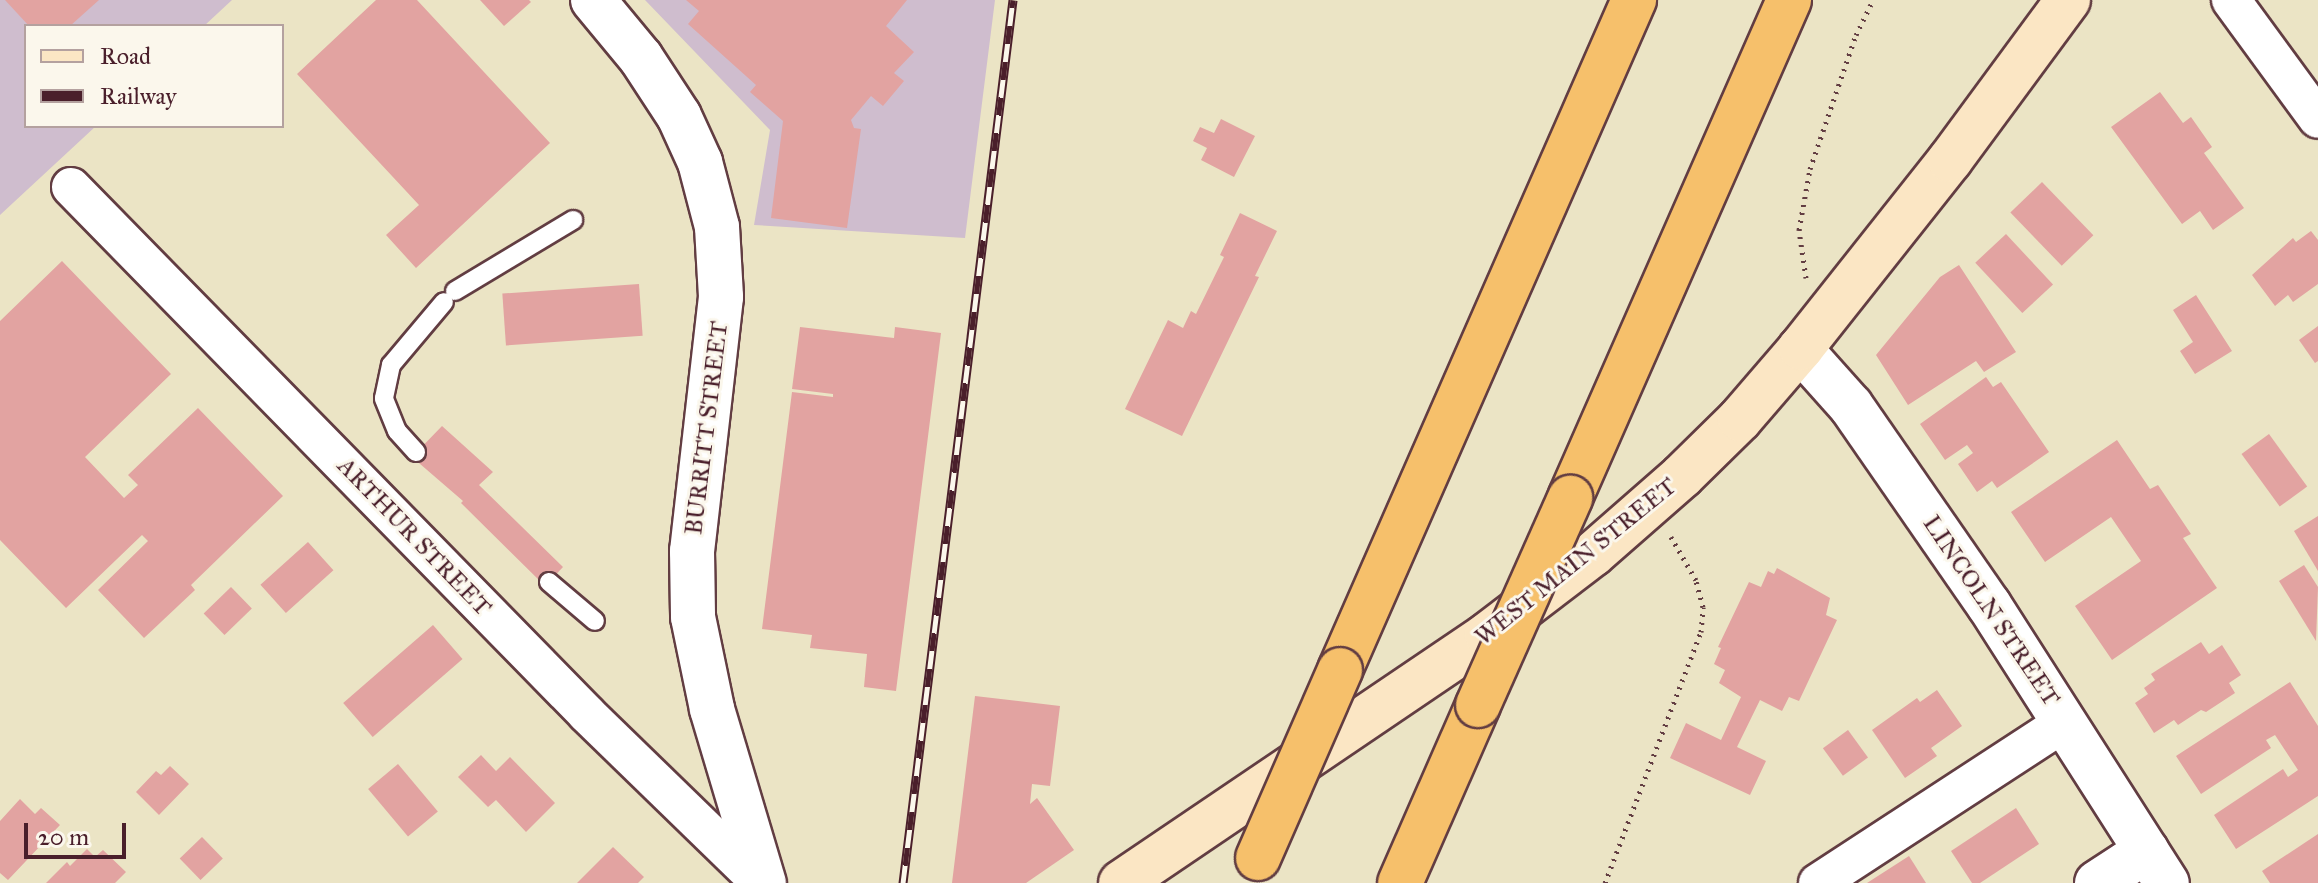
<!DOCTYPE html>
<style>
body{margin:0}
#map{position:relative;width:2318px;height:883px;overflow:hidden;background:#ebe4c5;font-family:"IM FELL Great Primer",serif}
div>[style]{position:absolute}
[style*='--x']{left:calc(var(--x)*1px);top:calc(var(--y)*1px);width:calc(var(--w)*1px);rotate:calc(var(--a)*1deg)}
.industrial>*{inset:0;background:#cfbdce}
.building>*{inset:0;background:#e2a3a1;transform-origin:0 0}
.path>*{height:5px;margin-top:-2.5px;transform-origin:0;background:repeating-linear-gradient(90deg,#623d42 0 2px,transparent 0 8px)}
.roads{filter:drop-shadow(2px 0 #623d42) drop-shadow(-2px 0 #623d42) drop-shadow(0 2px #623d42) drop-shadow(0 -2px #623d42)}
.service>*{height:18px;margin:-9px;padding:0 9px;transform-origin:9px;border-radius:9px;background:#fff}
.minor>*{height:38px;margin:-19px;padding:0 19px;transform-origin:19px;border-radius:19px;background:#fff}
.tertiary>*{height:44px;margin:-22px;padding:0 22px;transform-origin:22px;border-radius:22px;background:#fff}
.secondary>*{height:44px;margin:-22px;padding:0 22px;transform-origin:22px;border-radius:22px;background:#fbe6c4}
.motorway>*{height:44px;margin:-22px;padding:0 22px;transform-origin:22px;border-radius:22px;background:#f6c06b}
.rail>*{height:9px;margin-top:-4.5px;transform-origin:0;background:repeating-linear-gradient(90deg,#fbf7ec 0 18px,#4a1f2b 0 36px);box-sizing:border-box;border-block:2px solid #4a1f2b}
.bridges{filter:drop-shadow(2px 0 #623d42) drop-shadow(-2px 0 #623d42) drop-shadow(0 2px #623d42) drop-shadow(0 -2px #623d42)}
.motorway-bridge>*{height:44px;margin:-22px;padding:0 22px;transform-origin:22px;border-radius:22px;background:#f6c06b}
span{translate:-50% -50%;white-space:nowrap;text-align:center;line-height:1.15;-webkit-text-stroke:6px #fbf7ec;paint-order:stroke}
.street-label{font-size:24px;color:#4a1f2b}
.legend{position:absolute;left:24px;top:24px;width:260px;height:104px;box-sizing:border-box;background:#fbf7ec;border:2px solid #b4a19f;margin:0;padding:10px 14px;list-style:none;font-size:24px;color:#4a1f2b}
.legend li{display:flex;align-items:center;gap:16px;height:40px}
.legend b{width:40px;border:2px solid #b4a19f}
.scale{position:absolute;left:24px;top:823px;width:102px;height:36px;box-sizing:border-box;border:4px solid #4a1f2b;border-top:0;padding-left:10px;font-size:24px;line-height:28px;white-space:nowrap;color:#4a1f2b;-webkit-text-stroke:6px #fbf7ec;paint-order:stroke}
</style>
<div id="map">
<div class="industrial">
<i style="clip-path:polygon(0 0,232px 0,204px 26px,26px 26px,26px 126px,96px 126px,0 215px)"></i>
<i style="clip-path:polygon(645px 0,995px 0,965px 238px,754px 225px,770px 130px)"></i>
</div>
<div class="building">
<i style="clip-path:polygon(5px 0,99px 0,70px 26px,29px 26px)"></i>
<i style="clip-path:polygon(376px 0,417px 0,550px 143px,416px 268px,386px 235px,419px 205px,297px 74px)"></i>
<i style="clip-path:polygon(480px 0,529px 0,531px 2px,504px 26px)"></i>
<i style="clip-path:polygon(686px 0,907px 0,886px 26px,914px 52px,894px 73px,904px 81px,883px 106px,871px 96px,851px 120px,854px 128px,861px 129px,847px 228px,771px 218px,783px 121px,750px 92px,756px 85px,688px 24px,699px 11px)"></i>
<i style="clip-path:polygon(2160px 92px,2183px 123px,2191px 117px,2212px 147px,2204px 153px,2244px 208px,2213px 230px,2200px 211px,2182px 224px,2111px 127px)"></i>
<i style="clip-path:polygon(1221px 119px,1255px 136px,1234px 177px,1201px 160px,1207px 148px,1193px 141px,1200px 127px,1214px 133px)"></i>
<i style="left:2042px;top:182px;width:74px;height:44px;rotate:46deg"></i>
<i style="clip-path:polygon(1240px 213px,1277px 231px,1255px 276px,1259px 277px,1182px 436px,1125px 409px,1168px 320px,1183px 328px,1191px 311px,1196px 314px,1224px 257px,1220px 255px)"></i>
<i style="clip-path:polygon(2311px 231px,2318px 240px,2318px 284px,2293px 302px,2288px 295px,2275px 306px,2252px 275px,2293px 238px,2296px 242px)"></i>
<i style="left:2006px;top:234px;width:69px;height:42px;rotate:47deg"></i>
<i style="clip-path:polygon(62px 261px,171px 374px,85px 457px,124px 498px,138px 485px,128px 475px,198px 408px,283px 496px,191px 585px,195px 590px,144px 638px,98px 590px,148px 541px,142px 535px,66px 608px,0 540px,0 321px)"></i>
<i style="clip-path:polygon(1959px 265px,2016px 352px,1984px 372px,1976px 361px,1908px 405px,1876px 355px,1940px 277px)"></i>
<i style="left:639px;top:284px;width:52px;height:137px;rotate:86deg"></i>
<i style="clip-path:polygon(2196px 295px,2232px 351px,2195px 374px,2180px 351px,2193px 342px,2173px 310px)"></i>
<i style="clip-path:polygon(2318px 326px,2318px 361px,2315px 363px,2299px 340px)"></i>
<i style="clip-path:polygon(800px 327px,894px 338px,895px 327px,941px 333px,896px 691px,864px 687px,867px 654px,810px 648px,812px 635px,762px 629px,792px 392px,833px 397px,833px 394px,792px 389px)"></i>
<i style="clip-path:polygon(1986px 377px,1993px 387px,2001px 382px,2049px 452px,1997px 488px,1992px 481px,1977px 492px,1958px 464px,1973px 453px,1967px 445px,1945px 460px,1920px 424px)"></i>
<i style="clip-path:polygon(442px 426px,493px 472px,479px 485px,563px 567px,545px 586px,461px 503px,463px 501px,412px 457px)"></i>
<i style="left:2269px;top:434px;width:65px;height:34px;rotate:54deg"></i>
<i style="clip-path:polygon(2117px 440px,2150px 489px,2158px 485px,2191px 534px,2183px 538px,2217px 588px,2112px 660px,2075px 606px,2141px 561px,2111px 517px,2045px 562px,2011px 512px)"></i>
<i style="clip-path:polygon(2318px 516px,2318px 571px,2294px 531px)"></i>
<i style="left:308px;top:542px;width:38px;height:64px;rotate:48deg"></i>
<i style="clip-path:polygon(2304px 565px,2318px 587px,2316px 641px,2279px 581px)"></i>
<i style="clip-path:polygon(1777px 568px,1830px 598px,1826px 615px,1837px 620px,1799px 701px,1789px 697px,1782px 711px,1760px 700px,1737px 747px,1766px 761px,1750px 795px,1670px 758px,1686px 723px,1721px 740px,1741px 697px,1719px 683px,1725px 670px,1714px 664px,1721px 648px,1718px 647px,1749px 582px,1761px 587px,1768px 571px,1774px 574px)"></i>
<i style="left:231px;top:587px;width:30px;height:38px;rotate:46deg"></i>
<i style="left:433px;top:625px;width:45px;height:119px;rotate:49deg"></i>
<i style="clip-path:polygon(2201px 642px,2209px 654px,2222px 645px,2241px 675px,2229px 683px,2235px 693px,2206px 712px,2201px 710px,2178px 725px,2174px 720px,2154px 733px,2135px 703px,2148px 694px,2144px 688px,2155px 680px,2151px 674px)"></i>
<i style="clip-path:polygon(2290px 682px,2318px 726px,2318px 796px,2236px 849px,2214px 815px,2283px 769px,2288px 777px,2298px 770px,2275px 735px,2266px 740px,2271px 748px,2201px 794px,2176px 756px)"></i>
<i style="clip-path:polygon(1937px 690px,1962px 726px,1931px 748px,1937px 756px,1905px 778px,1872px 730px,1917px 698px,1920px 702px)"></i>
<i style="clip-path:polygon(975px 696px,1060px 706px,1050px 786px,1032px 784px,1030px 804px,1037px 798px,1074px 850px,1026px 883px,952px 883px)"></i>
<i style="left:1848px;top:730px;width:34px;height:31px;rotate:54deg"></i>
<i style="clip-path:polygon(481px 755px,496px 771px,510px 757px,555px 803px,526px 832px,496px 800px,488px 807px,458px 777px)"></i>
<i style="left:398px;top:764px;width:62px;height:39px;rotate:50deg"></i>
<i style="clip-path:polygon(170px 766px,189px 784px,159px 815px,136px 792px,156px 771px,161px 775px)"></i>
<i style="clip-path:polygon(20px 799px,35px 814px,41px 808px,60px 825px,8px 880px,0 873px,0 821px)"></i>
<i style="clip-path:polygon(2016px 808px,2039px 844px,1980px 883px,1972px 883px,1951px 851px)"></i>
<i style="clip-path:polygon(2318px 834px,2318px 883px,2270px 883px,2262px 871px)"></i>
<i style="left:202px;top:837px;width:30px;height:31px;rotate:46deg"></i>
<i style="clip-path:polygon(613px 847px,644px 877px,638px 883px,577px 883px)"></i>
<i style="clip-path:polygon(87px 849px,95px 857px,103px 850px,126px 872px,115px 883px,46px 883px,67px 862px,70px 866px)"></i>
<i style="clip-path:polygon(1909px 856px,1926px 883px,1867px 883px)"></i>
</div>
<div class="path">
<i style="--x:1806;--y:278;--w:49;--a:-98.3"></i>
<i style="--x:1799;--y:230;--w:62;--a:-79.8"></i>
<i style="--x:1810;--y:169;--w:142;--a:-71.1"></i>
<i style="--x:1856;--y:35;--w:39;--a:-64"></i>
<i style="--x:1605;--y:883;--w:269;--a:-69.1"></i>
<i style="--x:1701;--y:632;--w:25;--a:-85"></i>
<i style="--x:1703;--y:607;--w:28;--a:-105"></i>
<i style="--x:1696;--y:580;--w:50;--a:-120.2"></i>
</div>
<div class="roads">
<div class="service">
<i style="--x:455;--y:291;--w:138;--a:-31"></i>
<i style="--x:416;--y:452;--w:28;--a:-132"></i>
<i style="--x:397;--y:431;--w:35;--a:-112"></i>
<i style="--x:384;--y:398;--w:34;--a:-78"></i>
<i style="--x:391;--y:365;--w:82;--a:-49.9"></i>
<i style="--x:549;--y:582;--w:60;--a:40.3"></i>
</div>
<div class="minor">
<i style="--x:2231;--y:0;--w:147;--a:53.8"></i>
<i style="--x:71;--y:187;--w:738;--a:45.6"></i>
<i style="--x:587;--y:714;--w:243;--a:44.2"></i>
<i style="--x:1818;--y:883;--w:295;--a:-33.1"></i>
</div>
<div class="tertiary">
<i style="--x:593;--y:0;--w:75;--a:50.4"></i>
<i style="--x:641;--y:58;--w:69;--a:56.8"></i>
<i style="--x:679;--y:116;--w:51;--a:65.5"></i>
<i style="--x:700;--y:162;--w:67;--a:75.3"></i>
<i style="--x:717;--y:227;--w:70;--a:86.7"></i>
<i style="--x:721;--y:297;--w:256;--a:96.5"></i>
<i style="--x:692;--y:551;--w:66;--a:89.1"></i>
<i style="--x:693;--y:617;--w:94;--a:78.3"></i>
<i style="--x:712;--y:709;--w:182;--a:73.4"></i>
<i style="--x:1800;--y:349;--w:76;--a:48.2"></i>
<i style="--x:1851;--y:406;--w:242;--a:55.3"></i>
<i style="--x:1989;--y:605;--w:330;--a:57.4"></i>
<i style="--x:2097;--y:883;--w:59;--a:-33.1"></i>
</div>
<div class="secondary">
<i style="--x:1121;--y:883;--w:442;--a:-34.1"></i>
<i style="--x:1487;--y:635;--w:133;--a:-37.4"></i>
<i style="--x:1593;--y:554;--w:118;--a:-41.2"></i>
<i style="--x:1682;--y:476;--w:81;--a:-44.5"></i>
<i style="--x:1740;--y:419;--w:94;--a:-49.3"></i>
<i style="--x:1801;--y:348;--w:240;--a:-51.6"></i>
<i style="--x:1950;--y:160;--w:199;--a:-53.6"></i>
</div>
<div class="motorway">
<i style="--x:1570;--y:498;--w:544;--a:-66.26"></i>
<i style="--x:1340;--y:670;--w:732;--a:-66.31"></i>
<i style="--x:1400;--y:883;--w:194;--a:-66.3"></i>
</div>
</div>
<div class="rail">
<i style="--x:903;--y:883;--w:890;--a:-82.9"></i>
</div>
<div class="bridges">
<div class="motorway-bridge">
<i style="--x:1478;--y:705;--w:227;--a:-66"></i>
<i style="--x:1258;--y:858;--w:205;--a:-66.4"></i>
</div>
</div>
<div class="street-label">
<span style="left:707px;top:428px;rotate:-83deg">BURRITT STREET</span>
<span style="left:414px;top:537px;rotate:46deg">ARTHUR STREET</span>
<span style="left:1576px;top:562px;rotate:-39deg">WEST MAIN STREET</span>
<span style="left:1991px;top:611px;rotate:56deg">LINCOLN STREET</span>
</div>
<ul class="legend">
<li><b style="height:10px;background:#fbe6c4"></b>Road</li>
<li><b style="height:10px;background:#4a1f2b"></b>Railway</li>
</ul>
<div class="scale">20 m</div>
</div>
